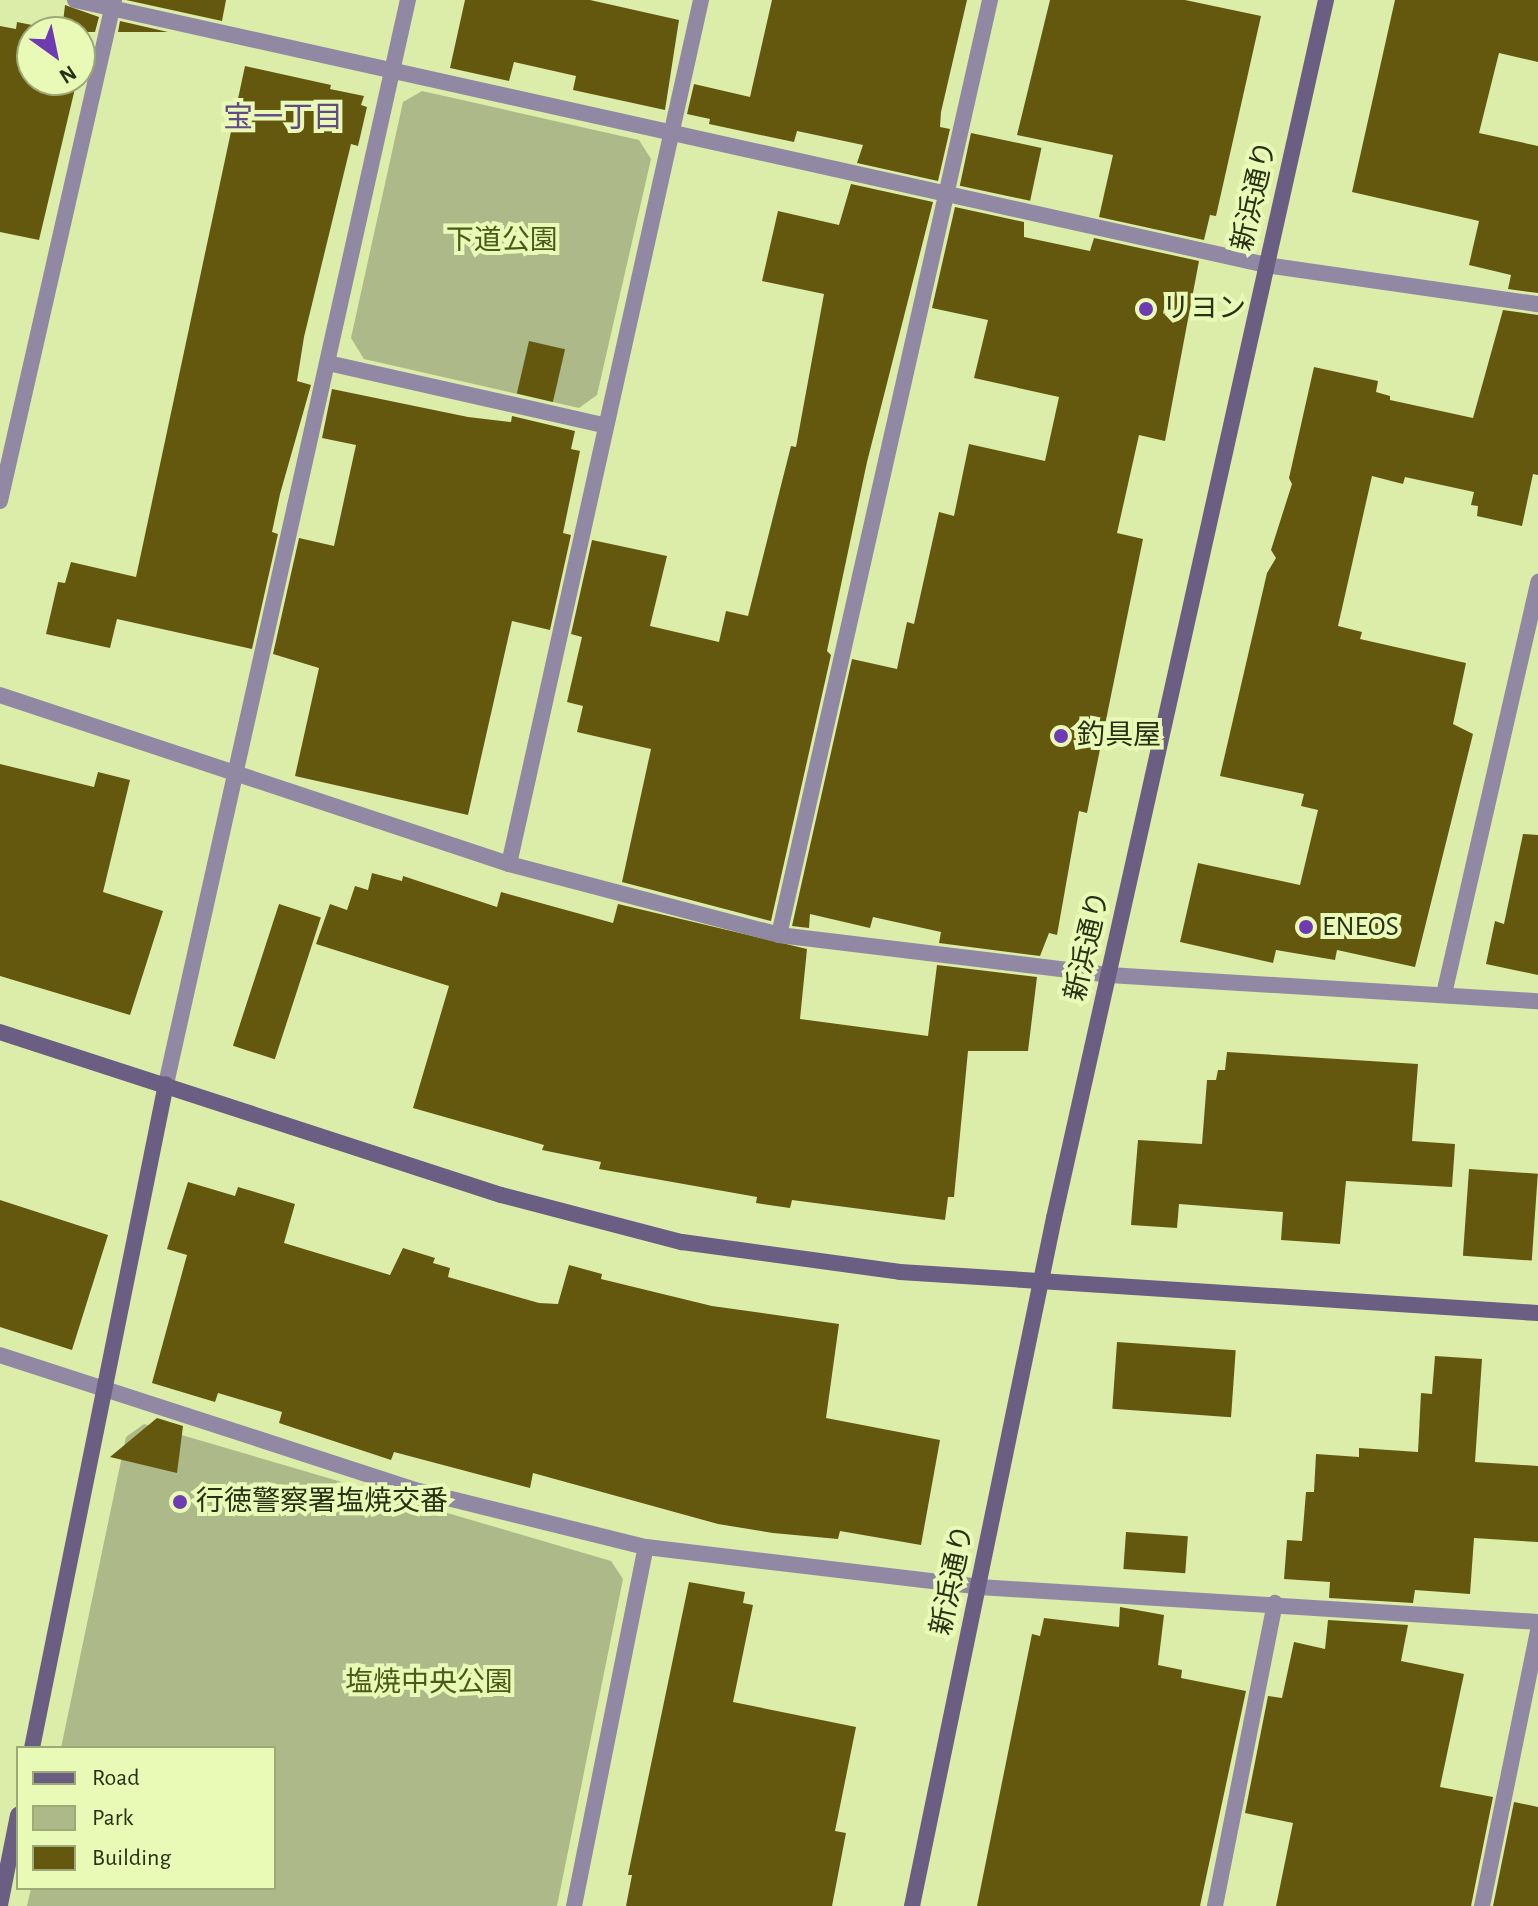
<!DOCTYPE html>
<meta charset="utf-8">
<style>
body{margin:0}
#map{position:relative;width:1538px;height:1906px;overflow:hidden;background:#dceda9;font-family:"Alegreya Sans","Noto Sans JP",sans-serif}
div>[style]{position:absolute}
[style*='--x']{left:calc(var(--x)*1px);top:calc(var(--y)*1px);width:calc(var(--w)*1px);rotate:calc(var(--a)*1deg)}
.green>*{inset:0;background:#adb988}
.building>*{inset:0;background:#64580f;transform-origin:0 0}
.street>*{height:16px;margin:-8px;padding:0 8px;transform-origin:8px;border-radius:8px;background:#9189a3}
.secondary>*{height:16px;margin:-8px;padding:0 8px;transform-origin:8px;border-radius:8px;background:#6a5e83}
.dots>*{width:22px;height:22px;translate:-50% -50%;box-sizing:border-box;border:4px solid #e9fab6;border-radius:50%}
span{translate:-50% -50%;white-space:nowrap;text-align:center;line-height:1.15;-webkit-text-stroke:8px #e9fab6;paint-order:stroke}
.street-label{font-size:28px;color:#2a3015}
.park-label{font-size:28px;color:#4d5918}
.poi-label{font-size:28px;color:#2a3015}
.left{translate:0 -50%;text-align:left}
.neighbourhood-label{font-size:30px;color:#614a87}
.legend{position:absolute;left:16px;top:1746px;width:260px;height:144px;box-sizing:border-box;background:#e9fab6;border:2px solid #9da976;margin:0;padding:10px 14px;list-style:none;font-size:24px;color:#2a3015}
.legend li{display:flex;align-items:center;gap:16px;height:40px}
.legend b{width:40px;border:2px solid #9da976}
.north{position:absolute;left:16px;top:16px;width:80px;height:80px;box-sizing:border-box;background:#e9fab6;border:2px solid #9da976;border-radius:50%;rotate:147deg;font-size:22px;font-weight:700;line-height:32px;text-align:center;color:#2a3015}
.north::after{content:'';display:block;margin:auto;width:28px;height:36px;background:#6f3bb2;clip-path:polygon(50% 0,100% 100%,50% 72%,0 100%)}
</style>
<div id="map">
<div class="green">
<i style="clip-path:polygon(422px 91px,639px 140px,651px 159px,597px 395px,579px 408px,364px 359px,351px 338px,403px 102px)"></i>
<i style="clip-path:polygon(144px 1424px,611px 1561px,623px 1579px,557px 1906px,27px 1906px,31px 1888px,274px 1888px,274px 1748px,61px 1748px,126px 1437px)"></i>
</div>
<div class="building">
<i style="clip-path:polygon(126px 0,226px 0,222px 21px)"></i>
<i style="clip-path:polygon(465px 0,590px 0,679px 20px,665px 110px,573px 90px,576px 76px,514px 62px,509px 81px,450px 68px)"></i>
<i style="clip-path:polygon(772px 0,967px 0,941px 112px,940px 127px,950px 129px,938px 181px,857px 163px,863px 145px,797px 131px,794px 142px,709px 124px,710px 119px,687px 114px,694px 84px,750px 97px)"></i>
<i style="clip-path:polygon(1050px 0,1185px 0,1261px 16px,1216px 216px,1210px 215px,1204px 240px,1099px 217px,1113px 155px,1017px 135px)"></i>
<i style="clip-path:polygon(1395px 0,1538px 0,1538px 62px,1499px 53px,1479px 133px,1538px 146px,1538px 293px,1508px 289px,1511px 275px,1469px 265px,1479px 221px,1352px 192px)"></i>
<i style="clip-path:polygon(65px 5px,99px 17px,95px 32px,32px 32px,32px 80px,77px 80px,39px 240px,0 232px,0 26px,16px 29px,17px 22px,62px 31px)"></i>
<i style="clip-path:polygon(120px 21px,168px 32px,118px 32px)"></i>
<i style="clip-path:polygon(245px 66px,331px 85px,330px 89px,364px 96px,361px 105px,367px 107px,358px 146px,351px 144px,304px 337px,297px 381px,311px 385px,280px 494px,272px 532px,278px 534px,252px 649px,117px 619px,110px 648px,46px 634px,58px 582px,65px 583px,71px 562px,136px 577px)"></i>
<i style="left:971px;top:133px;width:72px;height:54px;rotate:12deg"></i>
<i style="clip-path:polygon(851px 184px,933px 202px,867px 462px,827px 651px,831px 655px,771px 921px,622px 882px,651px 749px,577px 732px,583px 706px,567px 702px,582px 637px,571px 634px,592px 540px,667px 556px,650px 626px,719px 642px,726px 611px,748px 616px,791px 446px,796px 447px,824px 294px,762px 281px,778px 211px,839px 225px)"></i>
<i style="clip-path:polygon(955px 207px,1024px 222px,1024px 237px,1090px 251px,1094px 238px,1199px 261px,1165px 441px,1139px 435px,1117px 533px,1143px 539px,1087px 813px,1079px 811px,1057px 935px,1049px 933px,1040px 956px,939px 943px,941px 932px,873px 917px,870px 928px,810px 914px,809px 928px,792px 926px,852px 659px,897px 669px,907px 622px,914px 624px,939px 512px,954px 516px,969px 444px,1045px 461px,1059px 397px,974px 378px,988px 320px,932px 308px)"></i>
<i style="clip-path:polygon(1503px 310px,1538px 315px,1538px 475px,1533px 474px,1522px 526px,1477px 516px,1478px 506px,1471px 505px,1474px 492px,1405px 477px,1403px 484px,1372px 476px,1338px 626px,1362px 632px,1360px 639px,1466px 663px,1453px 724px,1473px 734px,1415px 967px,1337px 950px,1335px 960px,1276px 950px,1273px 963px,1180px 942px,1198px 863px,1300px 885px,1318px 810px,1301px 806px,1304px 794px,1220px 776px,1267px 573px,1276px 558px,1271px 550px,1292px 484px,1289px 478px,1314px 367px,1378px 381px,1376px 392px,1390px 396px,1390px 400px,1473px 418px)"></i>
<i style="left:529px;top:341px;width:37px;height:54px;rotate:13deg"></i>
<i style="clip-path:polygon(332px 389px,468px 417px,511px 422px,512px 416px,575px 431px,571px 449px,580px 451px,563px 533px,571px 535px,550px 630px,512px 621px,468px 815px,295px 776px,319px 668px,273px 654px,299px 538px,334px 546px,356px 445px,322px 438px)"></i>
<i style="clip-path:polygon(0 764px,94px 787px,98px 772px,130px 780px,103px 892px,163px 911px,130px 1015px,0 976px)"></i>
<i style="clip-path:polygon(1523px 834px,1538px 835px,1538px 975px,1486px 964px,1495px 921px,1504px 924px)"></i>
<i style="clip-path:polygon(372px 873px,402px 881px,403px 876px,497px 907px,501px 892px,613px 923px,618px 904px,807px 949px,800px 1019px,928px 1036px,937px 965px,1037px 977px,1028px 1051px,968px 1051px,954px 1197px,948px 1197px,945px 1220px,792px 1200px,790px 1208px,756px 1203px,757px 1197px,599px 1169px,601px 1162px,542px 1150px,544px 1145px,413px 1108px,449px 986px,316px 944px,330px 904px,347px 910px,355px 886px,368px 890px)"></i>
<i style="left:279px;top:904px;width:44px;height:149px;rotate:18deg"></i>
<i style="clip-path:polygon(1227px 1052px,1418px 1064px,1412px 1141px,1455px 1144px,1452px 1187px,1346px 1181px,1340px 1244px,1281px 1240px,1283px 1212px,1179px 1204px,1177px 1228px,1131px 1225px,1138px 1140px,1202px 1144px,1207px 1080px,1216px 1080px,1218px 1070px,1225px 1070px)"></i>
<i style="left:1469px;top:1169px;width:69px;height:87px;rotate:4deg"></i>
<i style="clip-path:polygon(188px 1182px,235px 1196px,238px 1187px,295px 1204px,284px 1243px,390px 1275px,403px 1248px,435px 1258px,433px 1263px,450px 1268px,448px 1277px,539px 1303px,558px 1304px,569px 1265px,602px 1274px,601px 1279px,712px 1306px,839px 1324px,826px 1418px,940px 1440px,921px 1545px,840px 1531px,838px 1539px,773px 1533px,718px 1524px,533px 1473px,530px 1488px,394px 1452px,391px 1460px,279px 1423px,282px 1412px,218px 1393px,215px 1402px,152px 1383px,187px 1255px,167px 1249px)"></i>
<i style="clip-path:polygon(0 1200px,108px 1235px,72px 1350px,0 1327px)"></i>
<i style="left:1117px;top:1342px;width:119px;height:67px;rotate:4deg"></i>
<i style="clip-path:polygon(1435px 1356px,1482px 1359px,1475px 1462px,1538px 1466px,1538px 1542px,1474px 1538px,1470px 1594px,1415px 1590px,1413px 1603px,1329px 1598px,1330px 1582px,1284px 1579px,1287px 1540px,1302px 1541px,1306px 1492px,1314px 1492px,1316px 1454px,1359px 1457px,1359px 1448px,1418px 1452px,1421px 1393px,1432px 1394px)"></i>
<i style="clip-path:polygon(157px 1418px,183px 1426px,177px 1473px,110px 1457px)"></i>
<i style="left:1126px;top:1532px;width:62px;height:37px;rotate:4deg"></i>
<i style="clip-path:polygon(689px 1582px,745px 1592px,743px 1603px,753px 1605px,733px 1702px,856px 1727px,835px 1831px,846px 1833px,832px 1906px,626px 1906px,632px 1875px,628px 1875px)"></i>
<i style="clip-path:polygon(1120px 1607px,1164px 1615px,1158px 1665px,1182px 1670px,1181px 1678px,1246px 1691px,1200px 1906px,977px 1906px,1032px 1634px,1040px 1636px,1044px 1618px,1119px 1627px)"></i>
<i style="clip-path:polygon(1328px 1620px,1408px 1625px,1401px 1661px,1464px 1674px,1440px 1787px,1493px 1797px,1471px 1906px,1276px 1906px,1293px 1823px,1245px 1813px,1268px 1696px,1282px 1698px,1294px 1642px,1325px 1649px)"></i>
<i style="clip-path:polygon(1514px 1802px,1538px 1807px,1538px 1906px,1493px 1906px)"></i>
</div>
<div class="street">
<i style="--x:75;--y:0;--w:1220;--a:12.54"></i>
<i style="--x:1266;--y:265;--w:275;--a:8.2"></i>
<i style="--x:328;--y:363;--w:283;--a:12.7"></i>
<i style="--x:0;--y:501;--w:514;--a:-77.18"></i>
<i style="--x:0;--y:695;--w:536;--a:18.37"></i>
<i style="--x:509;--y:864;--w:279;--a:14.7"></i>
<i style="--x:779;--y:935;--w:332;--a:6.9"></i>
<i style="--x:1109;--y:975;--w:430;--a:3.5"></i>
<i style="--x:509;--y:864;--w:885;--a:-77.47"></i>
<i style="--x:779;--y:935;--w:959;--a:-77.28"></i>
<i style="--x:1444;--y:994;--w:423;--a:-77.1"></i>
<i style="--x:166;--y:1084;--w:1111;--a:-77.42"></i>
<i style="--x:0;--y:1355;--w:441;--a:18"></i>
<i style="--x:419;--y:1491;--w:234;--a:13.9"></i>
<i style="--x:646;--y:1547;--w:335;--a:6.8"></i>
<i style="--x:979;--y:1587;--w:560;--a:3.58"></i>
<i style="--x:574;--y:1906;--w:366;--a:-78.7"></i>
<i style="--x:1215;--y:1906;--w:309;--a:-78.8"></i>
<i style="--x:1482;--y:1906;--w:281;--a:-78.5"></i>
</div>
<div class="secondary">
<i style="--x:0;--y:1032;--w:527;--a:18.02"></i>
<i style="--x:501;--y:1195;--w:187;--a:14.6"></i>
<i style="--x:682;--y:1242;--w:220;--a:7.8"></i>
<i style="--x:900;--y:1272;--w:639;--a:3.68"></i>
<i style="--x:32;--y:1748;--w:677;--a:-78.59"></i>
<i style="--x:0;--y:1905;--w:92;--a:-78.7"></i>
<i style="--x:912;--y:1906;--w:703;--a:-78.34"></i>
<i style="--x:1054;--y:1218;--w:1248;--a:-77.41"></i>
</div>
<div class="dots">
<i style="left:1146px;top:309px;background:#6f3bb2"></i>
<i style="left:1061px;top:736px;background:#6f3bb2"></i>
<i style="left:1306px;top:927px;background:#6f3bb2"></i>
<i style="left:180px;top:1502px;background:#6f3bb2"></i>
</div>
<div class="street-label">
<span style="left:1255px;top:196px;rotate:-77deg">新浜通り</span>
<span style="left:1088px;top:946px;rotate:-77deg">新浜通り</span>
<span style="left:953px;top:1580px;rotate:-78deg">新浜通り</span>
</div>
<div class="park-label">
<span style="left:502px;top:241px">下道公園</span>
<span style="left:429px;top:1683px">塩焼中央公園</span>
</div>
<div class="poi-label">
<span class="left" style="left:1162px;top:309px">リヨン</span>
<span class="left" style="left:1077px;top:736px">釣具屋</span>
<span class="left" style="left:1322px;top:927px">ENEOS</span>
<span class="left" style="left:196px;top:1502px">行徳警察署塩焼交番</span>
</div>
<div class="neighbourhood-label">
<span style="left:283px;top:118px">宝一丁目</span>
</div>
<ul class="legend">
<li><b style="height:10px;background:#6a5e83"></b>Road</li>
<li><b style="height:22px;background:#adb988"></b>Park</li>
<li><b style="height:22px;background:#64580f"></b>Building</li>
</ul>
<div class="north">N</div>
</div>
